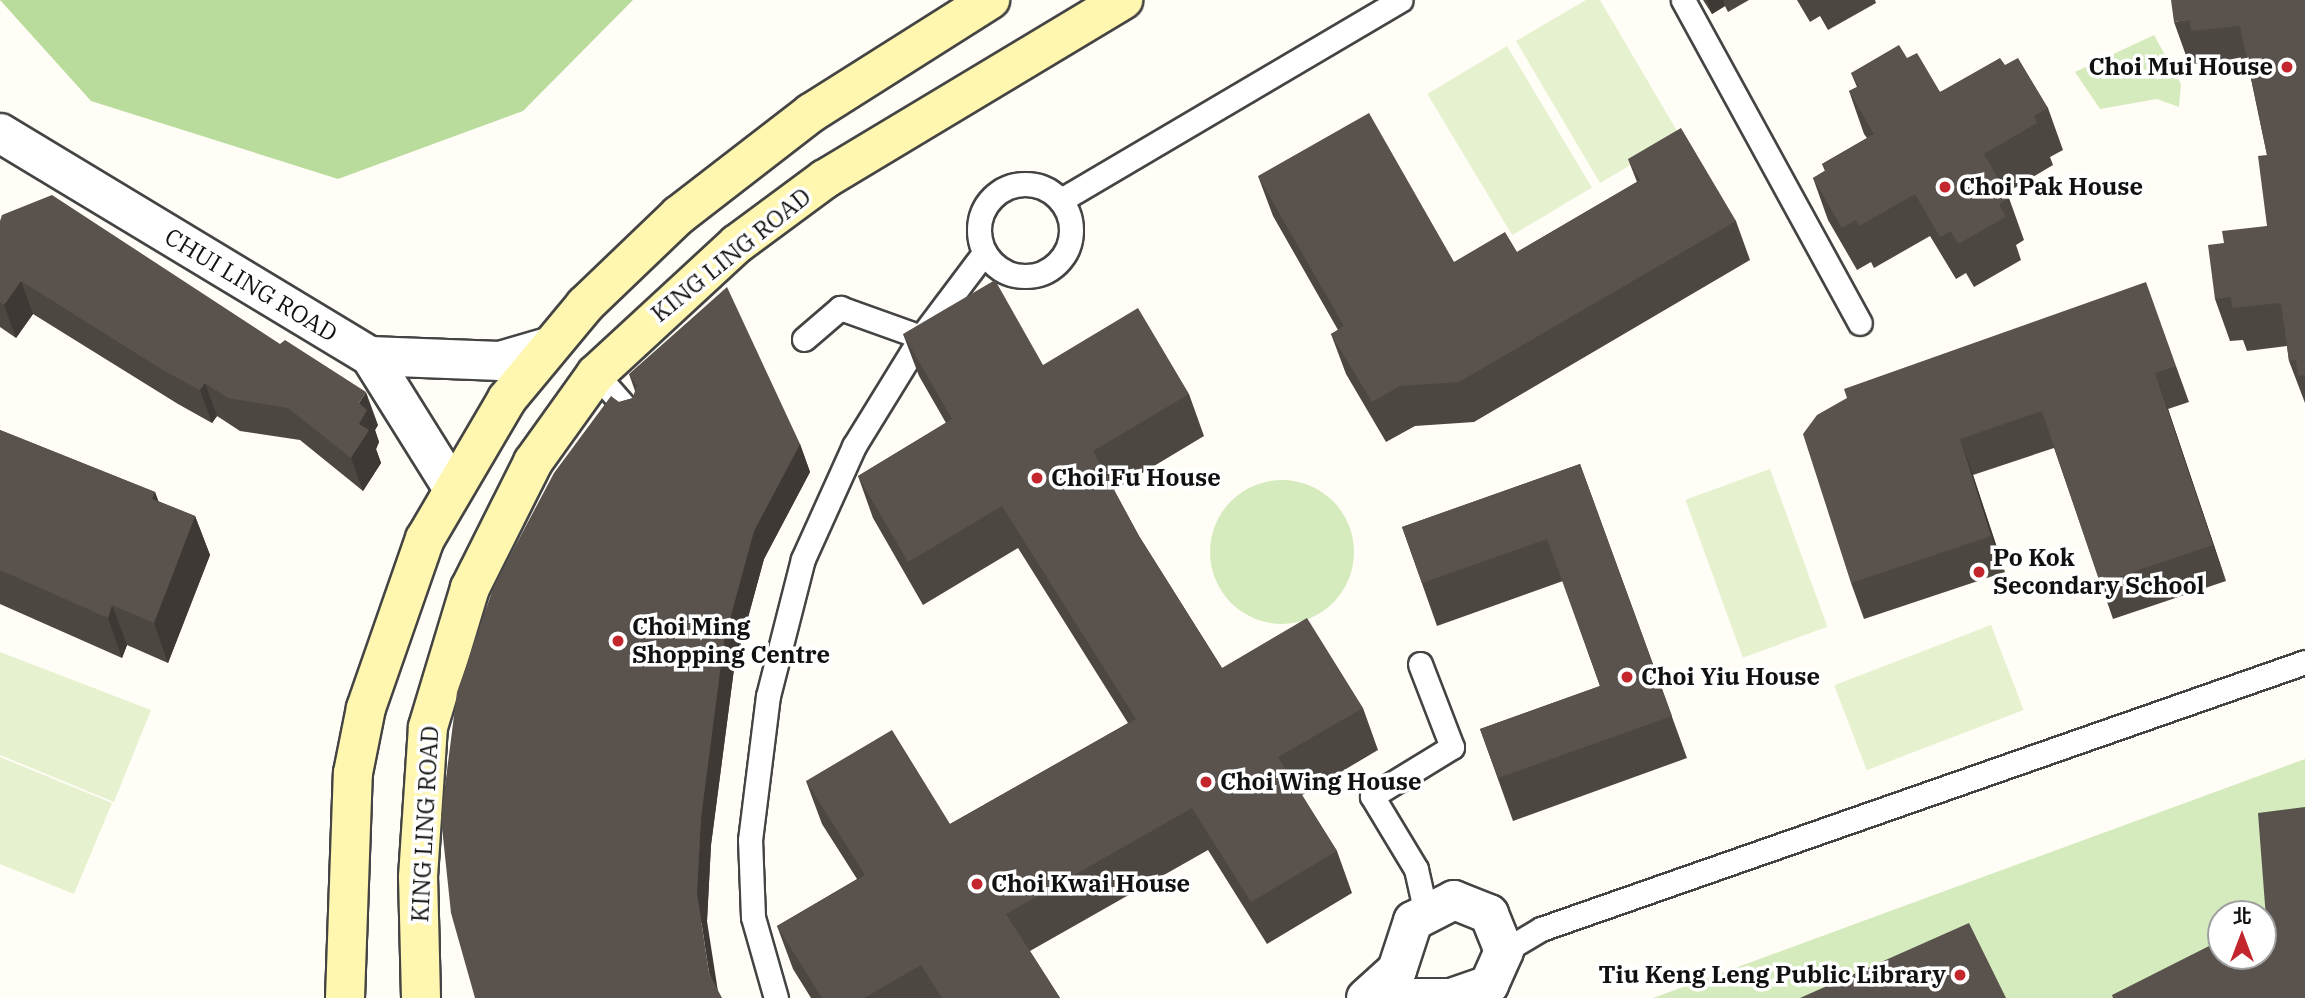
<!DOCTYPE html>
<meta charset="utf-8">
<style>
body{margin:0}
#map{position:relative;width:2305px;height:998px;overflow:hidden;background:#fffdf5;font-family:"IBM Plex Serif","Noto Sans TC",serif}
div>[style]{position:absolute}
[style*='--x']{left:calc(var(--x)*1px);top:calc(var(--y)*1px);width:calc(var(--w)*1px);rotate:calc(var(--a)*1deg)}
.green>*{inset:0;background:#d5ebbd}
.round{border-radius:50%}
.forest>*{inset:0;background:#b9dc9c}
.pitch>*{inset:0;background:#e6f2cf;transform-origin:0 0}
.roads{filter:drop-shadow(2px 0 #444) drop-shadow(-2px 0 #444) drop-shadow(0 2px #444) drop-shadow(0 -2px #444)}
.lane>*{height:23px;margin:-11.5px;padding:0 11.5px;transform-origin:11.5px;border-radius:11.5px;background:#fff}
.lane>.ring{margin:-11.5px;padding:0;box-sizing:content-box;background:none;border:23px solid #fff;border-radius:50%}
.street>*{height:38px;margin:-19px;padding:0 19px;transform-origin:19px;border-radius:19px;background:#fff}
.secondary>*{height:38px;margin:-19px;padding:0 19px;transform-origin:19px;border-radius:19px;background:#fff6b0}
.wall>*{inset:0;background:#4d4742}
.shaded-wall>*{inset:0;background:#3f3936}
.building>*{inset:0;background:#5a524d}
.dots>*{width:19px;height:19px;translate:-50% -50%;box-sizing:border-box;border:4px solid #fff;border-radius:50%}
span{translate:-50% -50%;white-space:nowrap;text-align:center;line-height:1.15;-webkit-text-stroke:7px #fff;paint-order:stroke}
.poi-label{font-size:24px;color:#111;font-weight:700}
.right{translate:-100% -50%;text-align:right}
.left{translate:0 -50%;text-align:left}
.street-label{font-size:24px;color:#111}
.north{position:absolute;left:2207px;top:900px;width:70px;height:70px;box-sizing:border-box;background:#fff;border:2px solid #a0a0a0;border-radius:50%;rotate:0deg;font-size:19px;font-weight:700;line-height:28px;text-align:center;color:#111}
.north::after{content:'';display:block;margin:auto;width:24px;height:32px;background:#c4262e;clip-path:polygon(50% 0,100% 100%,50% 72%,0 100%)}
</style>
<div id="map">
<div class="green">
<i style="clip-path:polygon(2154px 35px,2181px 84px,2179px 107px,2157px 99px,2100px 109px,2075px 72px)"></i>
<i class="round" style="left:1210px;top:480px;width:144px;height:144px"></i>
<i style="clip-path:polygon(evenodd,2305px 759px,2305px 998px,1653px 998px,2305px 759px,2221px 914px,2263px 914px,2263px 956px,2221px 956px,2221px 914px)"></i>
</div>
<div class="forest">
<i style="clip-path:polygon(0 0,633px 0,523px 111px,338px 179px,91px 101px)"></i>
</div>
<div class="pitch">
<i style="clip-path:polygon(1586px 0,1600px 0,1680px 136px,1600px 183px,1516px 41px)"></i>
<i style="left:1507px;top:46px;width:165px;height:93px;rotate:59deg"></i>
<i style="left:1770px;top:469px;width:168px;height:90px;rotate:70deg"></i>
<i style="left:1991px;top:625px;width:91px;height:168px;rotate:69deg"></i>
<i style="clip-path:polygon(0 652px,151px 710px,114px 802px,0 755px)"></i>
<i style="clip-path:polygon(0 757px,112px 803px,74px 894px,0 864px)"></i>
</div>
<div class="roads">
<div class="lane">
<i style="--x:1683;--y:0;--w:368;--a:61.3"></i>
<i class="ring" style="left:979px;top:184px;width:69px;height:69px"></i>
<i style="--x:1061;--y:200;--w:394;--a:-30.5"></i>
<i style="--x:804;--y:339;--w:48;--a:-40.7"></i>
<i style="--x:840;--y:308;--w:86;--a:19.7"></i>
<i style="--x:596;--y:374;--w:56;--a:48.6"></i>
<i style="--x:1420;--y:664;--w:89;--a:68.9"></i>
<i style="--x:1452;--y:747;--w:94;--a:148.5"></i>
<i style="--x:1372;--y:796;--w:85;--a:58.9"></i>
<i style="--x:1416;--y:869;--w:41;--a:77.3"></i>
<i style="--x:1504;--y:951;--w:43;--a:-30.7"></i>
<i style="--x:1541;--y:929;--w:809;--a:-19.26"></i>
<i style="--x:776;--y:998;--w:84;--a:-105.9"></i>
<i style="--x:753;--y:917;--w:77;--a:-92.2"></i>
<i style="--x:750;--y:840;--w:145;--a:-82.9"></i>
<i style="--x:768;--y:696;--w:141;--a:-75.7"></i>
<i style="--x:803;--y:559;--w:124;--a:-65.7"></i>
<i style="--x:854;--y:446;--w:128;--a:-58.4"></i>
<i style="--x:921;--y:337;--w:105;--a:-53.1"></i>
</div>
<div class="street">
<i style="--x:0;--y:133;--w:432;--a:31.1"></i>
<i style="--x:370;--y:356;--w:155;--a:58"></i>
<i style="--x:370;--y:356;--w:130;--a:2.2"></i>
<i style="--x:500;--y:361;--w:50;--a:-16.3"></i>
<i style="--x:1366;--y:998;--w:42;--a:-42.1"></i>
<i style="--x:1397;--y:970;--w:52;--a:-71.9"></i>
<i style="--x:1413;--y:921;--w:46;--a:-27.1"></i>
<i style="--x:1454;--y:900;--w:38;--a:22"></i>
<i style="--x:1489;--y:914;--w:40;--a:68"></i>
<i style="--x:1504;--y:951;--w:37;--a:114"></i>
<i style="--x:1489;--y:985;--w:39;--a:161"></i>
<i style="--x:1394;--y:998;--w:56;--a:0"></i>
</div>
<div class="secondary">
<i style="--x:345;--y:998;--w:225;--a:-88"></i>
<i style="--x:353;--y:773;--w:66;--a:-78.7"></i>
<i style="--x:366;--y:708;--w:179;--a:-70.8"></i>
<i style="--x:425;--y:539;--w:162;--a:-59.6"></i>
<i style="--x:507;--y:399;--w:122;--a:-50.3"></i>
<i style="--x:585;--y:305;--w:130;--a:-43.8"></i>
<i style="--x:679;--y:215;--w:167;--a:-37.7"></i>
<i style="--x:811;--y:113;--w:212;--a:-32.3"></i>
<i style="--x:421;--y:998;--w:121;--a:-91.4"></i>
<i style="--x:418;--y:877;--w:150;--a:-86.2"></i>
<i style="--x:428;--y:727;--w:145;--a:-73.2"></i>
<i style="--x:470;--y:588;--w:141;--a:-63.4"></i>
<i style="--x:533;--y:462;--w:108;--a:-54.4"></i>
<i style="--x:596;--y:374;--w:192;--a:-42.7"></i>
<i style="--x:737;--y:244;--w:109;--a:-36.5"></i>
<i style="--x:825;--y:179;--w:348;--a:-31"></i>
</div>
</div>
<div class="wall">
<i style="clip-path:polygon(1703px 0,1749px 0,1728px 12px,1725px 6px,1712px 14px)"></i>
<i style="clip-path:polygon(1797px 0,1875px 0,1876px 3px,1828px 30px,1820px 16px,1810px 22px)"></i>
<i style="clip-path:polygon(2305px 0,2305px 403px,2289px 361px,2287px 346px,2247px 351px,2243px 340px,2230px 341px,2215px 299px,2224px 243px,2267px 226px,2267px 155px,2249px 69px,2206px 74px,2202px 63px,2189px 64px,2174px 22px)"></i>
<i style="clip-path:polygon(1907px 58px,1940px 92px,2005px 65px,2048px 108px,2063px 150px,2050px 157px,2053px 165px,2006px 193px,2009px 198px,2024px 240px,2016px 245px,2021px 260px,1974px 287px,1966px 273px,1956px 279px,1930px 236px,1874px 268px,1871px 262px,1857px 270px,1828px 220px,1813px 178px,1825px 171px,1822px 164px,1867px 138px,1864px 134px,1849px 91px,1857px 87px,1851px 73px)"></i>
<i style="clip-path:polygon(1628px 159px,1736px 221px,1750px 260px,1474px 422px,1415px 426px,1386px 442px,1346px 374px,1331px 334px,1338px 330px,1273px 216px,1258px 176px,1454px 262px,1517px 252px,1637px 182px)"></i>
<i style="clip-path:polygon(0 221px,378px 425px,375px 430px,379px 442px,376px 449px,381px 463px,363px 491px,300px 440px,240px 431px,217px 416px,212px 423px,178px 404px,33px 314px,16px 338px,0 327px)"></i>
<i style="clip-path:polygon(903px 334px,1043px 365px,1189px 394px,1204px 436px,1114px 490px,1139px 536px,1222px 668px,1363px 708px,1378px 750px,1302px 795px,1337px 851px,1352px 893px,1267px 944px,1208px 850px,1030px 951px,1060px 998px,811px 998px,793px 969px,777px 926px,857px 879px,822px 824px,806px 781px,950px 824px,1128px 723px,1018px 548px,923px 605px,873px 518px,858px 476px,946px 423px,919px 376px)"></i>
<i style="clip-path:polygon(2176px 366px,2189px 402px,2168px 409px,2226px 581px,2113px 619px,2054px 448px,1973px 475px,2005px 572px,1864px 619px,1851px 583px,1847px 398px)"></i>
<i style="clip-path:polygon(629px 374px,800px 444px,810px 472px,764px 559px,734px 669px,711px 845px,707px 921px,475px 998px,619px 402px,633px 398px,635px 391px)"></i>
<i style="clip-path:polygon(0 430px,155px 492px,158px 501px,195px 516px,210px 555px,168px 663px,127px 645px,122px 658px,0 604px)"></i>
<i style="clip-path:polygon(1580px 464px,1687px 758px,1513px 821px,1480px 729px,1600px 686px,1563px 581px,1437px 626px,1402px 527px)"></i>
</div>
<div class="shaded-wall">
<i style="clip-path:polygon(1707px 0,1723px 0,1725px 6px,1712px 14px)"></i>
<i style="clip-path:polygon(21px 281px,33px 314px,16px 338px,4px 305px)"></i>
<i style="clip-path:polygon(2155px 373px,2168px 409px,2226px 581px,2213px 545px)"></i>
<i style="clip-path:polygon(205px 383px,217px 416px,212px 423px,200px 390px)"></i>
<i style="clip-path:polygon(366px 392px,378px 425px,375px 430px,379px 442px,376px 449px,381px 463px,363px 491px,351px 458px,359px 424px,359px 403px)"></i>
<i style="clip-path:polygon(1960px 439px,1973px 475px,2005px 572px,1991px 536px)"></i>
<i style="clip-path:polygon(800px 444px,810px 472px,764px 559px,734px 669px,711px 845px,707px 921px,719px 998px,709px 973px,697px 893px,701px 818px,724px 641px,754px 531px)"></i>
<i style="clip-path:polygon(155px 492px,170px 532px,152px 499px)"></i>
<i style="clip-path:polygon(195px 516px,210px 555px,168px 663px,154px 623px)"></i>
<i style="clip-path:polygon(112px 605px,127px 645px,122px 658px,108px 618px)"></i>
</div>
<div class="building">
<i style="clip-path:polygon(2171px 0,2305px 0,2305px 375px,2298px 376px,2296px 360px,2289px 361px,2281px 303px,2232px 308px,2231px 297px,2215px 299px,2208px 245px,2224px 243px,2222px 231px,2267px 226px,2258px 156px,2267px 155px,2240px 26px,2191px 31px,2190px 20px,2174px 22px)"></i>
<i style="clip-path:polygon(1899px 45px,1907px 58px,1917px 53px,1940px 92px,2000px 58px,2005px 65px,2018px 58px,2048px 108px,2034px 116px,2037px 123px,1984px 154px,2009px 198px,1999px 204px,2006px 217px,1958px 244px,1951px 231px,1940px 237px,1915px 194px,1859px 226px,1856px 220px,1842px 228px,1813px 178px,1826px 170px,1822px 164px,1874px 134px,1849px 91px,1859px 86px,1851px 73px)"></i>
<i style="clip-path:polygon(1369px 113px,1454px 262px,1505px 232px,1517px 252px,1640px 180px,1628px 159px,1681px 128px,1736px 221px,1459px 382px,1400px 386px,1372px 402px,1331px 334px,1344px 326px,1258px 176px)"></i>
<i style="clip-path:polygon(52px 195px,280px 344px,285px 340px,366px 392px,359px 403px,367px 410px,359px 424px,369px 430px,351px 458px,288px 408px,228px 398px,205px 383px,200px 390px,166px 372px,21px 281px,4px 305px,0 302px,0 221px,2px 215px)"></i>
<i style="clip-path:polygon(995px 280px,1043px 365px,1138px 308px,1189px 394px,1093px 451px,1139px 536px,1222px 668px,1307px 618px,1363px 708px,1278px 757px,1337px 851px,1251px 902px,1192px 808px,1006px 914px,1060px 998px,942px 998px,921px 965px,864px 998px,822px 998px,777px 926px,865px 875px,806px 781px,892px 730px,950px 824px,1136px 719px,1002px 506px,908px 562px,858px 476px,952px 419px,903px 334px)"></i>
<i style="clip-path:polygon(2146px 282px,2176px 366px,2155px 373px,2213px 545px,2100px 583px,2042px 411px,1960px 439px,1991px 536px,1851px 583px,1803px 434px,1817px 415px,1847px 398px,1844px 389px)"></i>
<i style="clip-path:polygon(727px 287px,800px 444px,754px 531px,724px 641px,701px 818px,697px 893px,709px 973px,722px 998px,475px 998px,451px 913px,441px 818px,457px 692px,494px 586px,554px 473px,611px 396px,619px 402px,633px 398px,637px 386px,629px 374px)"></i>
<i style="clip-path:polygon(0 430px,155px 492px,152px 499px,195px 516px,154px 623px,112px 605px,108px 618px,0 570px)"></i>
<i style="clip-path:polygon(1580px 464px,1672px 716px,1498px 778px,1480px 729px,1600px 686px,1547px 539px,1422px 583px,1402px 527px)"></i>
<i style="clip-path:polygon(2305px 807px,2305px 998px,2113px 998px,2112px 995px,2221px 940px,2221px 956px,2263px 956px,2263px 919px,2266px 918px,2258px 813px)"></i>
<i style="clip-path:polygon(1969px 923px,2006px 998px,1800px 998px)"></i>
</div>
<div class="dots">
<i style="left:2287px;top:67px;background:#c4262e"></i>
<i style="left:1945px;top:187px;background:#c4262e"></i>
<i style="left:1037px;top:478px;background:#c4262e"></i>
<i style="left:1979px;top:572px;background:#c4262e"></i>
<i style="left:618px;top:641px;background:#c4262e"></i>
<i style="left:1627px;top:677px;background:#c4262e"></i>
<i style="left:1206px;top:782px;background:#c4262e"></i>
<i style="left:977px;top:884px;background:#c4262e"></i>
<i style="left:1960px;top:975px;background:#c4262e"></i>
</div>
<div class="poi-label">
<span class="right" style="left:2273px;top:67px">Choi Mui House</span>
<span class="left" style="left:1959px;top:187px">Choi Pak House</span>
<span class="left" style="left:1051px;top:478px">Choi Fu House</span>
<span class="left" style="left:1993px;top:572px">Po Kok<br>Secondary School</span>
<span class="left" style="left:632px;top:641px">Choi Ming<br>Shopping Centre</span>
<span class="left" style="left:1641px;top:677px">Choi Yiu House</span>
<span class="left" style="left:1220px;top:782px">Choi Wing House</span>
<span class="left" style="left:991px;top:884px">Choi Kwai House</span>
<span class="right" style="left:1946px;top:975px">Tiu Keng Leng Public Library</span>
</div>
<div class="street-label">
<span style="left:731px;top:255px;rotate:-39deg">KING LING ROAD</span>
<span style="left:251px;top:285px;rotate:31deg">CHUI LING ROAD</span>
<span style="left:425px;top:824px;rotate:-87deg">KING LING ROAD</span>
</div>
<div class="north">北</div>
</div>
